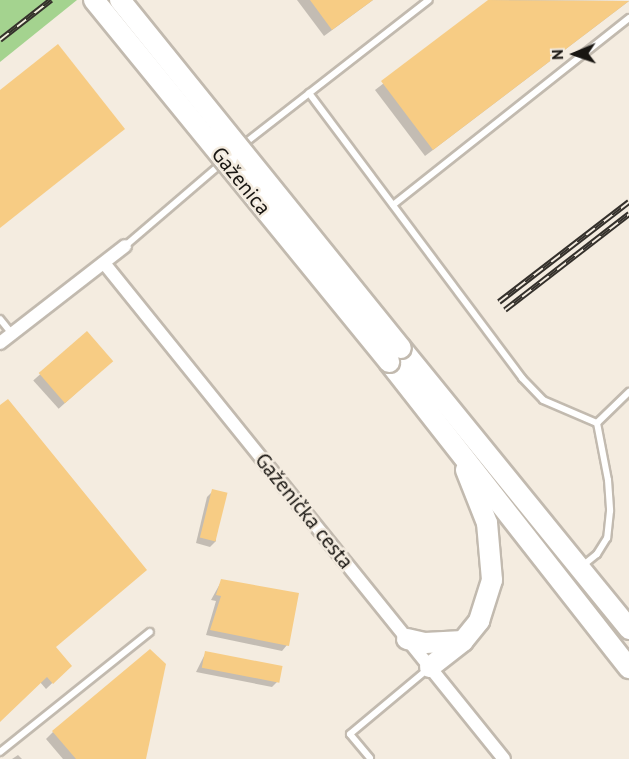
<!DOCTYPE html>
<meta charset="utf-8">
<style>
body{margin:0}
#map{position:relative;width:629px;height:759px;overflow:hidden;background:#f4ece0;font-family:"PT Sans",sans-serif}
div>[style]{position:absolute}
[style*='--x']{left:calc(var(--x)*1px);top:calc(var(--y)*1px);width:calc(var(--w)*1px);rotate:calc(var(--a)*1deg)}
.green>*{inset:0;background:#a4d38f}
.shadow>*{inset:0;background:#0003;transform-origin:0 0}
.building>*{inset:0;background:#f7cc84;transform-origin:0 0}
.roads{filter:drop-shadow(2px 0 #c2baaf) drop-shadow(-2px 0 #c2baaf) drop-shadow(0 2px #c2baaf) drop-shadow(0 -2px #c2baaf)}
.service>*{height:6px;margin:-3px;padding:0 3px;transform-origin:3px;border-radius:3px;background:#fff}
.minor>*{height:12px;margin:-6px;padding:0 6px;transform-origin:6px;border-radius:6px;background:#fff}
.trunk>*{height:20px;margin:-10px;padding:0 10px;transform-origin:10px;border-radius:10px;background:#fff}
.rail>*{height:6px;margin-top:-3px;transform-origin:0;background:repeating-linear-gradient(90deg,#f4ece0 0 11px,#34302b 0 22px);box-sizing:border-box;border-block:2px solid #34302b}
.bridges{filter:drop-shadow(2px 0 #c2baaf) drop-shadow(-2px 0 #c2baaf) drop-shadow(0 2px #c2baaf) drop-shadow(0 -2px #c2baaf)}
.trunk-bridge>*{height:20px;margin:-10px;padding:0 10px;transform-origin:10px;border-radius:10px;background:#fff}
span{translate:-50% -50%;white-space:nowrap;text-align:center;line-height:1.15;-webkit-text-stroke:5px #f4ece0;paint-order:stroke}
.street-label{font-size:21px;color:#191612}
.north{position:absolute;left:545px;top:24px;width:60px;height:60px;-webkit-text-stroke:4px #f4ece0;paint-order:stroke;rotate:268deg;font-size:16px;font-weight:700;line-height:24px;text-align:center;color:#191612}
.north::after{content:'';display:block;margin:auto;width:21px;height:27px;background:#191612;clip-path:polygon(50% 0,100% 100%,50% 72%,0 100%)}
</style>
<div id="map">
<div class="green">
<i style="clip-path:polygon(0 0,77px 0,0 62px)"></i>
</div>
<div class="shadow">
<i style="clip-path:polygon(297px 0,373px 0,324px 36px)"></i>
<i style="clip-path:polygon(491px 0,629px 1px,425px 156px,375px 90px)"></i>
<i style="left:86px;top:333px;width:38px;height:71px;rotate:48deg"></i>
<i style="clip-path:polygon(0 407px,54px 648px,70px 666px,46px 689px,40px 682px,0 720px)"></i>
<i style="clip-path:polygon(213px 491px,216px 541px,210px 547px,196px 543px,207px 497px)"></i>
<i style="clip-path:polygon(222px 580px,287px 645px,282px 651px,206px 635px,216px 601px,211px 600px)"></i>
<i style="clip-path:polygon(206px 652px,281px 667px,277px 682px,272px 687px,196px 672px)"></i>
<i style="clip-path:polygon(53px 732px,145px 759px,63px 759px,46px 739px)"></i>
<i style="clip-path:polygon(18px 755px,22px 759px,12px 759px)"></i>
</div>
<div class="building">
<i style="clip-path:polygon(310px 0,373px 0,332px 30px)"></i>
<i style="clip-path:polygon(488px 0,629px 1px,433px 150px,381px 81px)"></i>
<i style="clip-path:polygon(58px 44px,125px 129px,0 228px,0 90px)"></i>
<i style="left:87px;top:331px;width:40px;height:64px;rotate:49deg"></i>
<i style="clip-path:polygon(8px 399px,147px 570px,56px 647px,72px 666px,53px 684px,47px 677px,0 722px,0 405px)"></i>
<i style="left:212px;top:489px;width:16px;height:50px;rotate:14deg"></i>
<i style="clip-path:polygon(221px 579px,299px 593px,289px 646px,210px 630px,221px 596px,216px 595px)"></i>
<i style="clip-path:polygon(150px 649px,166px 664px,146px 759px,76px 759px,52px 731px)"></i>
<i style="left:205px;top:651px;width:79px;height:17px;rotate:11deg"></i>
</div>
<div class="roads">
<div class="service">
<i style="--x:309;--y:93;--w:356;--a:53.2"></i>
<i style="--x:522;--y:378;--w:30;--a:46"></i>
<i style="--x:543;--y:400;--w:59;--a:23.1"></i>
<i style="--x:597;--y:423;--w:58;--a:79.1"></i>
<i style="--x:608;--y:480;--w:31;--a:86"></i>
<i style="--x:610;--y:511;--w:27;--a:96"></i>
<i style="--x:607;--y:538;--w:19;--a:122"></i>
<i style="--x:597;--y:554;--w:19;--a:141"></i>
<i style="--x:240;--y:147;--w:239;--a:-37.9"></i>
<i style="--x:393;--y:205;--w:301;--a:-38.4"></i>
<i style="--x:125;--y:246;--w:130;--a:-40.6"></i>
<i style="--x:0;--y:319;--w:19;--a:51"></i>
<i style="--x:597;--y:423;--w:45;--a:-44.1"></i>
<i style="--x:0;--y:752;--w:192;--a:-38.7"></i>
<i style="--x:370;--y:758;--w:31;--a:-130"></i>
<i style="--x:350;--y:734;--w:103;--a:-39.9"></i>
</div>
<div class="minor">
<i style="--x:104;--y:263;--w:637;--a:51.12"></i>
<i style="--x:0;--y:343;--w:158;--a:-37.8"></i>
</div>
<div class="trunk">
<i style="--x:401;--y:348;--w:362;--a:50.9"></i>
<i style="--x:389;--y:362;--w:389;--a:51.9"></i>
<i style="--x:407;--y:639;--w:18;--a:13"></i>
<i style="--x:425;--y:643;--w:38;--a:-3"></i>
<i style="--x:430;--y:667;--w:42;--a:-38.2"></i>
<i style="--x:463;--y:641;--w:26;--a:-51"></i>
<i style="--x:479;--y:621;--w:43;--a:-72.4"></i>
<i style="--x:492;--y:580;--w:57;--a:-95"></i>
<i style="--x:487;--y:523;--w:57;--a:-111.6"></i>
</div>
</div>
<div class="rail">
<i style="--x:0;--y:40;--w:65;--a:-38.1"></i>
<i style="--x:499;--y:302;--w:164;--a:-37.6"></i>
<i style="--x:505;--y:310;--w:157;--a:-37.7"></i>
</div>
<div class="bridges">
<div class="trunk-bridge">
<i style="--x:94;--y:0;--w:467;--a:50.8"></i>
<i style="--x:120;--y:0;--w:447;--a:51.1"></i>
</div>
</div>
<div class="street-label">
<span style="left:241px;top:181px;rotate:51deg">Gaženica</span>
<span style="left:304px;top:511px;rotate:51deg">Gaženička cesta</span>
</div>
<div class="north">N</div>
</div>
